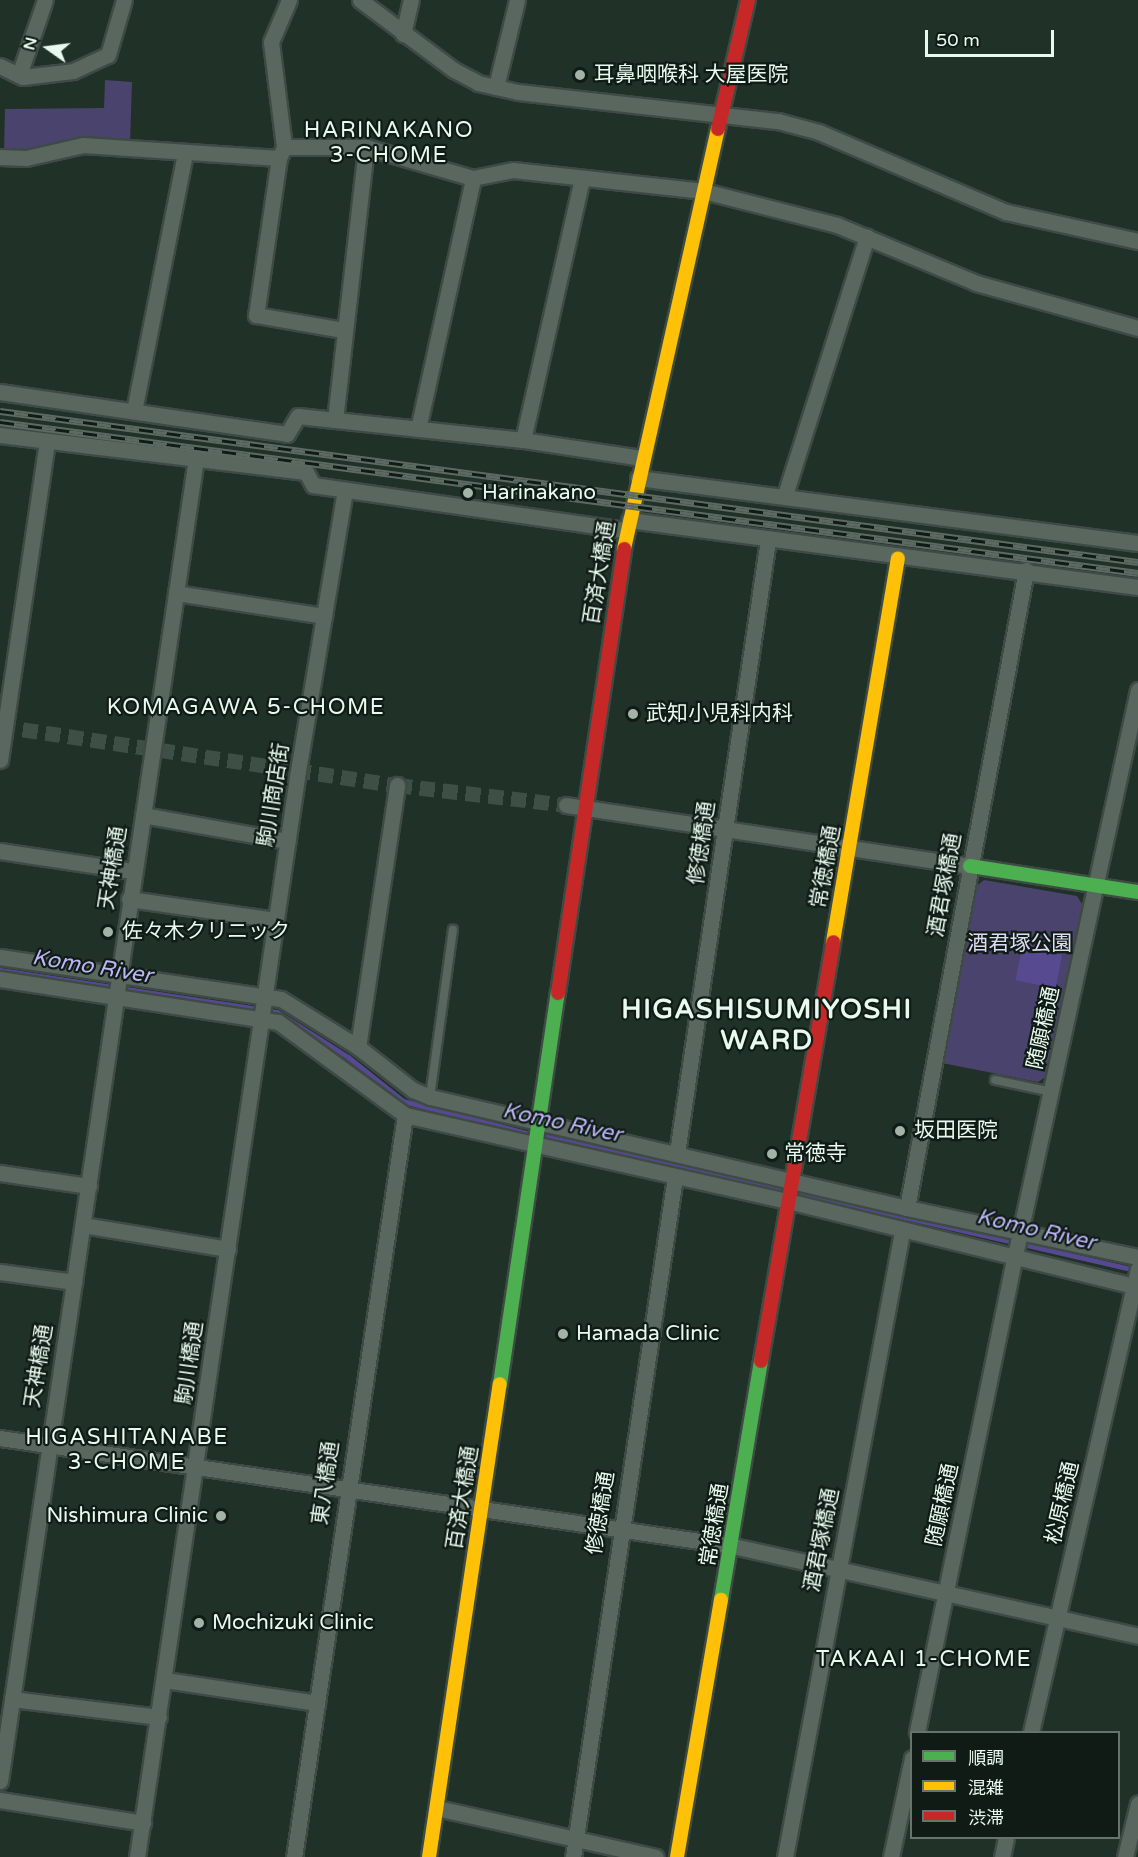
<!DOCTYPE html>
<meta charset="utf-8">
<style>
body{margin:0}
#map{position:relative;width:1138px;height:1857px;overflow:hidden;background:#203127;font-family:"Varela Round","Noto Sans JP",sans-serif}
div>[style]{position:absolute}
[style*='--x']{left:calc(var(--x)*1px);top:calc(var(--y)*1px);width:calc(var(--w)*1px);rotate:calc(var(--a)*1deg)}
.green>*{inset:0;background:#49436d}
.forest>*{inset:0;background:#574a91;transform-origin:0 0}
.stream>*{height:5px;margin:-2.5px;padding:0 2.5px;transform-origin:2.5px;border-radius:2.5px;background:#574892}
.street-tunnel>*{height:15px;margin-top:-7.5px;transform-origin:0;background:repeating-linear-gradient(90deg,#3e4f45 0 15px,transparent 0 23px)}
.roads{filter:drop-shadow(2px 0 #3e4b44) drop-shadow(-2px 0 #3e4b44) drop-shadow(0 2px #3e4b44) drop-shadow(0 -2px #3e4b44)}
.lane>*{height:8px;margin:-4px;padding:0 4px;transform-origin:4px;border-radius:4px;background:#5a675f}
.street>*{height:15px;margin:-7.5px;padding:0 7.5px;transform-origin:7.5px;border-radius:7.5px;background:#5a675f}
.fast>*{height:14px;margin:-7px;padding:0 7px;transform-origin:7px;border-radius:7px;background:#4caf50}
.slow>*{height:14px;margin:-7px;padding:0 7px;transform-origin:7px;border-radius:7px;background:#ffc107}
.jam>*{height:14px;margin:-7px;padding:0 7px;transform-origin:7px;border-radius:7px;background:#c62828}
.rail>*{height:7px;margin-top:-3.5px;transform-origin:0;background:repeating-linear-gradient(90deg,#0f1b14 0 14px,#5c6a62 0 28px);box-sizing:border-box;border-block:2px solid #5c6a62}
.dots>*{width:16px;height:16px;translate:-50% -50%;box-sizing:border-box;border:3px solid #0f1b14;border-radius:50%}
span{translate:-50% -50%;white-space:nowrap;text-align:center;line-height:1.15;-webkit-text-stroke:4.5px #0f1b14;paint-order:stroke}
.poi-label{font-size:21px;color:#e8f9ee}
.left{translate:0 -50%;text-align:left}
.right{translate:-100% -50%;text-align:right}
.street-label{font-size:21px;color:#e8f9ee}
.park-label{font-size:21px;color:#dedbf3}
.neighbourhood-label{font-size:22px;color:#e8f9ee;letter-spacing:1.5px}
.water-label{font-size:22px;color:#beb5f9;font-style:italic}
.district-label{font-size:27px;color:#e8f9ee;font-weight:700;letter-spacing:1.5px}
.legend{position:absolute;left:910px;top:1731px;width:210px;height:108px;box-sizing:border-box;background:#0f1b14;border:2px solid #66746b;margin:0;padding:8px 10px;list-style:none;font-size:18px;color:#e8f9ee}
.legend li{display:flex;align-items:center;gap:12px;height:30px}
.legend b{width:30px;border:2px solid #66746b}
.north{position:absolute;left:18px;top:18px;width:60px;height:60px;-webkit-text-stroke:4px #0f1b14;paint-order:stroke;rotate:284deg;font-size:16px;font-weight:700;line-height:24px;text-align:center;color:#e8f9ee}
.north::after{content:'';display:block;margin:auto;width:21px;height:27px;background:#e8f9ee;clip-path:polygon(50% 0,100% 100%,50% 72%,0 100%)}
.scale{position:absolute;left:925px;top:30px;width:129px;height:27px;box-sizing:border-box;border:3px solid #e8f9ee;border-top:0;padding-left:8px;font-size:18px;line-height:21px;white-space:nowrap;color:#e8f9ee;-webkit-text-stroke:4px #0f1b14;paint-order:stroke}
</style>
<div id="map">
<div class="green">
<i style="clip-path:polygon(105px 80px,132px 82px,130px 144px,4px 152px,5px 109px,104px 108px)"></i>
<i style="clip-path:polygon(984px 880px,1077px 896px,1084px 907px,1047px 1076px,1038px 1082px,942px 1063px,975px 887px)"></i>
</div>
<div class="forest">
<i style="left:1022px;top:947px;width:41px;height:34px;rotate:11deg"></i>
</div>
<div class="stream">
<i style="--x:0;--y:970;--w:280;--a:8.6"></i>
<i style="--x:277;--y:1012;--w:84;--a:32.4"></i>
<i style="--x:348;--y:1057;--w:70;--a:38.7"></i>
<i style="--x:403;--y:1101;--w:135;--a:14.5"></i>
<i style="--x:543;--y:1136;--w:249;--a:12.3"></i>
<i style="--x:795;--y:1192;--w:350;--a:12.9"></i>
</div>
<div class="street-tunnel">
<i style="--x:0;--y:726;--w:401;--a:8.5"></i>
<i style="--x:397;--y:785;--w:170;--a:6.7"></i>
</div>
<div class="roads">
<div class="lane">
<i style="--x:995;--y:1080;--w:58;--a:11.9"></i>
<i style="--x:430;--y:1097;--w:169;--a:-82.2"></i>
</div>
<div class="street">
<i style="--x:289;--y:0;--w:46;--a:113.2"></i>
<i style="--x:271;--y:42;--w:106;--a:82.9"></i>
<i style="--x:284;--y:147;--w:12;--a:114"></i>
<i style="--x:279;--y:158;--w:159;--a:98.3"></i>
<i style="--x:256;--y:315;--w:88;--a:9.8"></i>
<i style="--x:360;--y:0;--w:117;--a:36.7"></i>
<i style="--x:454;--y:70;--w:27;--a:28"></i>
<i style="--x:478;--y:83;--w:41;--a:12.7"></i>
<i style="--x:518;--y:92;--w:262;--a:6.4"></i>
<i style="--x:778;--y:121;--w:42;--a:15"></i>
<i style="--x:819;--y:132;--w:203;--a:23.2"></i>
<i style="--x:1006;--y:212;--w:135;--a:12.4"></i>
<i style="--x:403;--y:34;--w:35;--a:-77"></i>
<i style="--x:0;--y:66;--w:25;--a:26"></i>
<i style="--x:23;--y:77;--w:50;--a:-6.8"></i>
<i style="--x:73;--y:71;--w:38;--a:-25"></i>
<i style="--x:108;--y:55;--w:57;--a:-73.8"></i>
<i style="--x:19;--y:75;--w:79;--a:-70.9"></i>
<i style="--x:496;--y:87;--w:89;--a:-76.4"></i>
<i style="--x:284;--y:147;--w:82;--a:0"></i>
<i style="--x:366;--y:147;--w:111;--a:16.2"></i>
<i style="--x:473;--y:178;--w:41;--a:-11.3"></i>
<i style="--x:513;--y:170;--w:192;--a:6.3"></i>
<i style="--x:704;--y:191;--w:137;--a:14.3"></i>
<i style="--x:837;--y:225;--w:151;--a:22.6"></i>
<i style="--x:976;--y:283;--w:168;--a:15.5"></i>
<i style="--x:0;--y:157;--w:26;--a:2"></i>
<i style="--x:26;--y:158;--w:58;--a:-12.8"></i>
<i style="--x:83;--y:145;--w:196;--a:3.8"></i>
<i style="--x:0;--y:392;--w:290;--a:8.3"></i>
<i style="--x:287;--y:434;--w:21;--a:-59"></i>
<i style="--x:298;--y:416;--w:226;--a:6.1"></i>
<i style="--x:523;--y:440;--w:120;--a:8.6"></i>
<i style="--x:134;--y:411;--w:263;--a:-78.8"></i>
<i style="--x:335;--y:420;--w:275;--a:-83.5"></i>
<i style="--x:418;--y:429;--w:257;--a:-77.6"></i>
<i style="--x:0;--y:435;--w:308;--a:6.9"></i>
<i style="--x:306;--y:472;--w:15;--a:62"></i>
<i style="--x:313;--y:485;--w:317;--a:8.2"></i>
<i style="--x:523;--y:440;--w:268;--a:-77.3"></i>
<i style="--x:638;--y:478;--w:504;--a:7.41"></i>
<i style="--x:785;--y:495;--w:271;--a:-72.4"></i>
<i style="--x:629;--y:520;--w:513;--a:7.5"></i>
<i style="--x:176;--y:593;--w:150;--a:8.8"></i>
<i style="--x:0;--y:760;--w:322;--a:-81.6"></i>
<i style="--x:566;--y:805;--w:409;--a:8.6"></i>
<i style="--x:143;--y:815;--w:147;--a:10.2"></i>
<i style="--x:0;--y:851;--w:134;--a:8.6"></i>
<i style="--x:129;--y:899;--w:148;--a:8.1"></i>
<i style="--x:0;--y:957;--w:284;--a:8.5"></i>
<i style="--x:281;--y:999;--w:91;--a:31.9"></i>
<i style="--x:358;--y:1047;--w:70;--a:38"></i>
<i style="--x:413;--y:1090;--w:18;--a:22"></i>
<i style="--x:430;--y:1097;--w:490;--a:13.1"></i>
<i style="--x:907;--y:1208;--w:236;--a:12"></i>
<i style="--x:0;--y:979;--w:281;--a:8.8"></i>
<i style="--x:278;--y:1022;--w:157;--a:36.2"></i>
<i style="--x:405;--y:1115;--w:393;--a:12.7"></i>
<i style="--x:788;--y:1201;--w:360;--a:13.8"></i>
<i style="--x:358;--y:1047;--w:265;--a:-81.5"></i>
<i style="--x:677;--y:1153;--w:620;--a:-81.56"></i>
<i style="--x:0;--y:1173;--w:90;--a:8.3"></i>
<i style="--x:907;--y:1208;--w:649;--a:-79.43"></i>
<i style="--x:83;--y:1225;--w:147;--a:9.4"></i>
<i style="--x:0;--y:1272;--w:75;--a:7.7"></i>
<i style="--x:0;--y:1438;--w:741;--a:8.38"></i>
<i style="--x:733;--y:1546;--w:415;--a:12.5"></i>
<i style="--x:165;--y:1680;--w:154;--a:8.6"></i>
<i style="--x:12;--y:1699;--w:148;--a:7"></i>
<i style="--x:917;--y:1732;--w:491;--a:-78.4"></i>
<i style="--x:1016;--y:1251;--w:574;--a:-77.73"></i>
<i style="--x:1031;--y:1732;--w:475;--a:-77"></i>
<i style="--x:0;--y:1781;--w:1336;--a:-81.57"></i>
<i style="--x:0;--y:1800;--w:145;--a:9.1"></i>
<i style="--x:437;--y:1808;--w:224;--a:12.6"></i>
<i style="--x:137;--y:1857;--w:1092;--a:-81.57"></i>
<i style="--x:297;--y:777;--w:291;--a:-80.5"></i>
<i style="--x:294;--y:1857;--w:750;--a:-81.49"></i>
<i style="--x:573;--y:1857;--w:688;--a:-81.47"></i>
<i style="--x:785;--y:1857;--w:636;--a:-79.4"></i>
<i style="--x:891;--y:1857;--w:101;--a:-78"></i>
<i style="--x:1002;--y:1857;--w:19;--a:-78"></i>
<i style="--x:1125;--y:1857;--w:55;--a:-76.2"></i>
</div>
<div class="fast">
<i style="--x:970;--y:866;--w:170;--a:8.8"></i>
<i style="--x:500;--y:1384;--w:395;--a:-81.6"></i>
<i style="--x:721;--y:1600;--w:242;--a:-80.5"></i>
</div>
<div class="slow">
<i style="--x:624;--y:549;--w:430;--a:-77.4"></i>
<i style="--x:833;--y:942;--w:389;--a:-80.4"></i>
<i style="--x:429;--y:1857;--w:478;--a:-81.5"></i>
<i style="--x:677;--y:1857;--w:261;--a:-80.3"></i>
</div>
<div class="jam">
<i style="--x:718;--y:129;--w:132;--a:-76.9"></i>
<i style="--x:558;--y:993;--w:449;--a:-81.5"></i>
<i style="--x:761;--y:1361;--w:425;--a:-80.2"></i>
</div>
</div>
<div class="rail">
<i style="--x:0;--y:411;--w:1148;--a:7.56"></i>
<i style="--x:0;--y:422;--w:1148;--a:7.56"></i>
</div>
<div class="dots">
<i style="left:580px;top:75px;background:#a2b3a8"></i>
<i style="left:468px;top:493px;background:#a2b3a8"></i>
<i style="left:633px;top:714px;background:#a2b3a8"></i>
<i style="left:108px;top:932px;background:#a2b3a8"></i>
<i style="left:900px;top:1131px;background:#a2b3a8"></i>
<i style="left:772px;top:1154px;background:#a2b3a8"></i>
<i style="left:563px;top:1334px;background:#a2b3a8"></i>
<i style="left:221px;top:1516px;background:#a2b3a8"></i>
<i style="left:199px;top:1623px;background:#a2b3a8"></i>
</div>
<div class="poi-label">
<span class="left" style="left:594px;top:75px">耳鼻咽喉科 大屋医院</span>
<span class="left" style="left:482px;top:493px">Harinakano</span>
<span class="left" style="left:646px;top:714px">武知小児科内科</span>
<span class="left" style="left:122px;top:932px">佐々木クリニック</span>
<span class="left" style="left:914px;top:1131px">坂田医院</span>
<span class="left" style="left:784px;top:1154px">常徳寺</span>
<span class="left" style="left:576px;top:1334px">Hamada Clinic</span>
<span class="right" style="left:208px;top:1516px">Nishimura Clinic</span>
<span class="left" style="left:212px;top:1623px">Mochizuki Clinic</span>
</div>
<div class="street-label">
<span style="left:600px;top:573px;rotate:-81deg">百済大橋通</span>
<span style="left:274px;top:795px;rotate:-81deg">駒川商店街</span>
<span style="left:702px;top:843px;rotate:-82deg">修徳橋通</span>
<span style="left:826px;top:867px;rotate:-80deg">常徳橋通</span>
<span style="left:113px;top:868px;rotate:-81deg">天神橋通</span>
<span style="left:945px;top:885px;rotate:-80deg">酒君塚橋通</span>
<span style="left:1044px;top:1028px;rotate:-78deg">随願橋通</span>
<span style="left:190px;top:1363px;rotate:-82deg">駒川橋通</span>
<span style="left:39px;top:1366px;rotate:-81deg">天神橋通</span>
<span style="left:326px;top:1483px;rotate:-82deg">東八橋通</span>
<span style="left:463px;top:1498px;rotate:-81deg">百済大橋通</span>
<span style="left:1063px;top:1503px;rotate:-77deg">松原橋通</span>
<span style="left:943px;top:1505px;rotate:-78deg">随願橋通</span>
<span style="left:601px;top:1513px;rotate:-81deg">修徳橋通</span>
<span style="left:715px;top:1525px;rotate:-81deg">常徳橋通</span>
<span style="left:822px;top:1540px;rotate:-79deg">酒君塚橋通</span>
</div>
<div class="park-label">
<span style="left:1020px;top:944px">酒君塚公園</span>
</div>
<div class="neighbourhood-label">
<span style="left:389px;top:143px">HARINAKANO<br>3-CHOME</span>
<span style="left:246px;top:708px">KOMAGAWA 5-CHOME</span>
<span style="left:127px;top:1450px">HIGASHITANABE<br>3-CHOME</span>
<span style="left:924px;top:1660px">TAKAAI 1-CHOME</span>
</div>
<div class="water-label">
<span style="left:92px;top:967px;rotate:9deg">Komo River</span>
<span style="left:562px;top:1123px;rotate:12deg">Komo River</span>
<span style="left:1036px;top:1230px;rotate:13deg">Komo River</span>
</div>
<div class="district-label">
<span style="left:767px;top:1025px">HIGASHISUMIYOSHI<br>WARD</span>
</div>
<ul class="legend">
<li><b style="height:8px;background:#4caf50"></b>順調</li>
<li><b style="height:8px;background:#ffc107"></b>混雑</li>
<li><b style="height:8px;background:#c62828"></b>渋滞</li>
</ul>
<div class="north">N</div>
<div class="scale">50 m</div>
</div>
